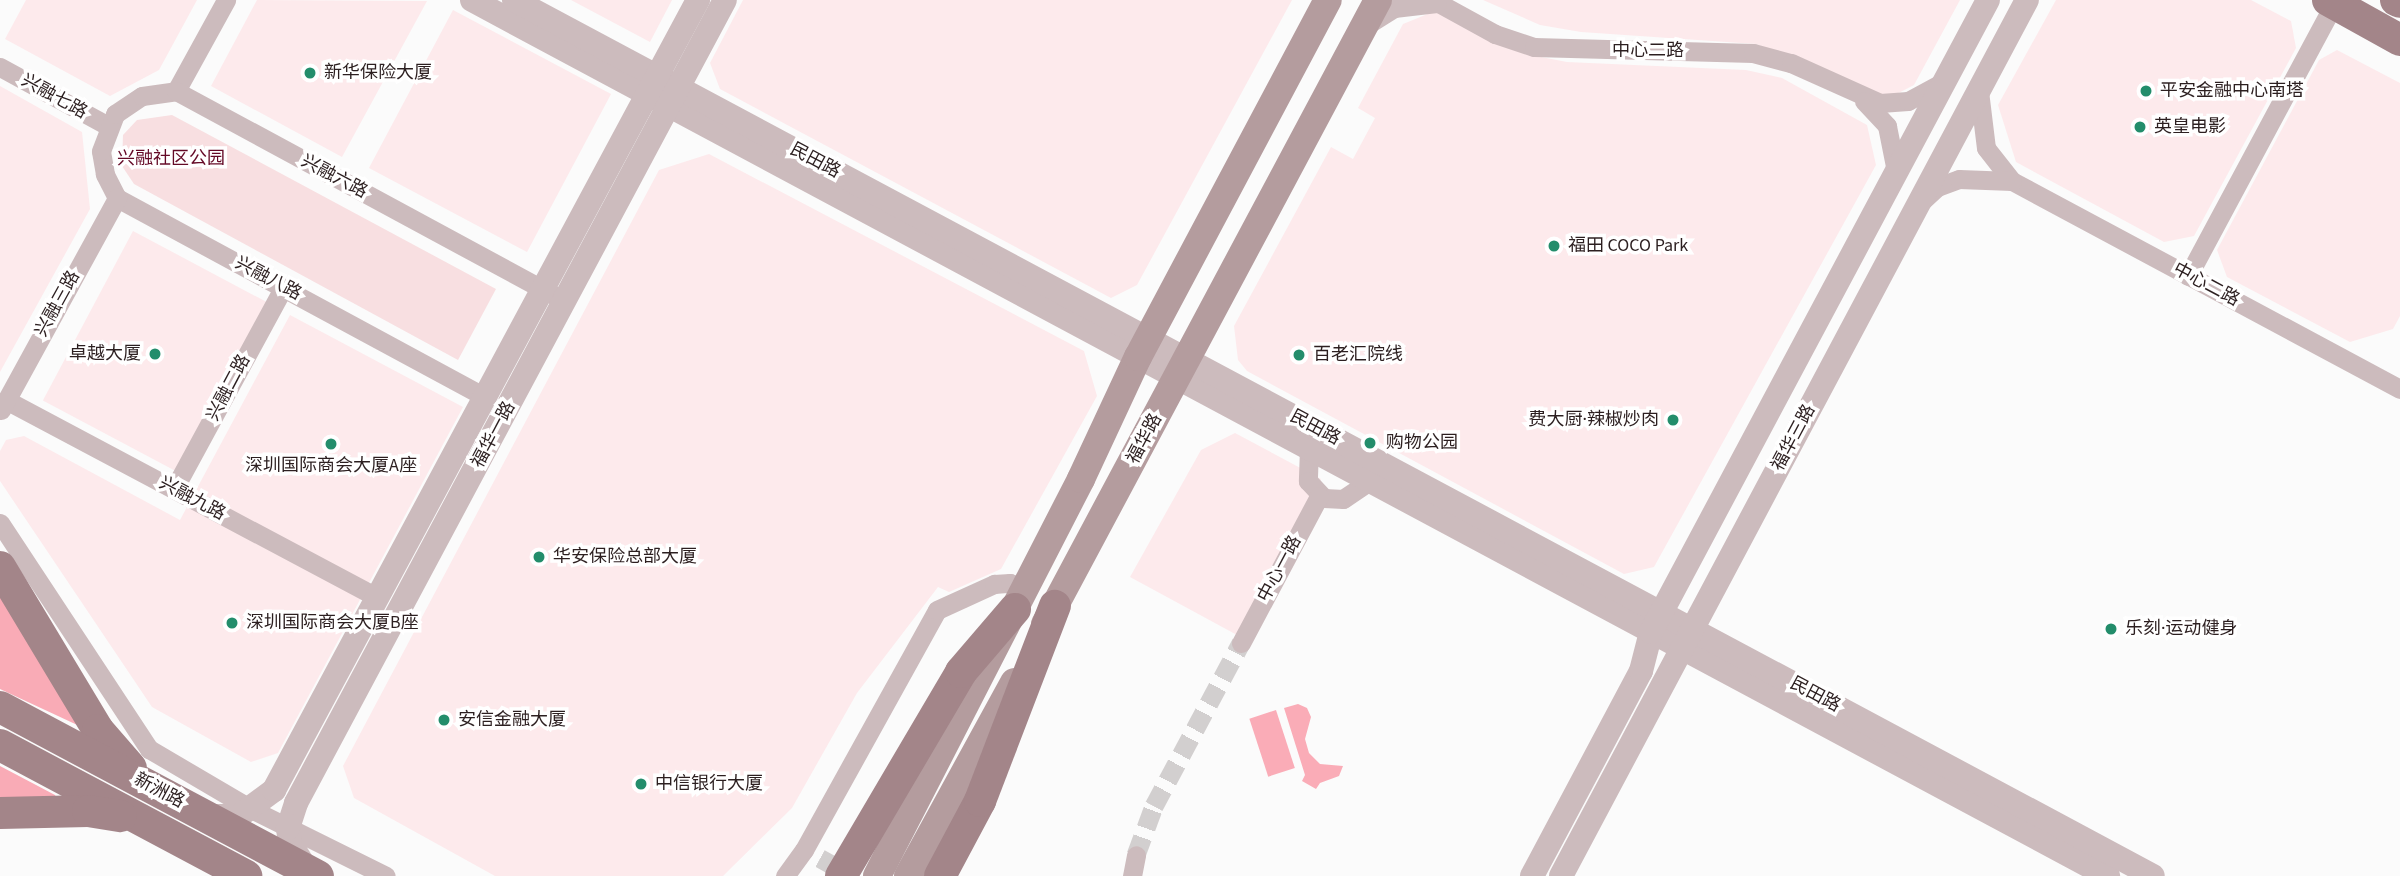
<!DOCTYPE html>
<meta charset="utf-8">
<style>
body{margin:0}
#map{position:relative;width:2400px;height:876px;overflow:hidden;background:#fbfbfb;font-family:"Source Sans 3","Noto Sans SC",sans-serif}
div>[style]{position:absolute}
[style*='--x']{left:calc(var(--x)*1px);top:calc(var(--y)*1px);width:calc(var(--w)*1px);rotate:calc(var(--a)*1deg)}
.built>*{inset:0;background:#fdeaec;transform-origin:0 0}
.green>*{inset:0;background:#f8dfe1}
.forest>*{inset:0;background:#f9abb6}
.water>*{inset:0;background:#faacb7;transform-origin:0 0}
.minor-tunnel>*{height:19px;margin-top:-9.5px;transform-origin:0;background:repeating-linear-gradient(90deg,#d2cfcf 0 19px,transparent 0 29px)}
.minor>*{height:19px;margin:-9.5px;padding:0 9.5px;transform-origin:9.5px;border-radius:9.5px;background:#ccbbbd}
.tertiary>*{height:24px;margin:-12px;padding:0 12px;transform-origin:12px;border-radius:12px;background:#ccbbbd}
.secondary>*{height:28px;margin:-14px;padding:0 14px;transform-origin:14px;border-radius:14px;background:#b49c9e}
.primary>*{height:32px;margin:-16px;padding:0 16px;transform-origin:16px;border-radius:16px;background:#a38589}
.dots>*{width:19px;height:19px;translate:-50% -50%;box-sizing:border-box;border:4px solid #fff;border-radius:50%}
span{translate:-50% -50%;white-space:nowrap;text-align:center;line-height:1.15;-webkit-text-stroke:7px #fff;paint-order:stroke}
.street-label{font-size:18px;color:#2c1f20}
.poi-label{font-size:18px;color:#2c1f20}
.left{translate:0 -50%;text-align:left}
.right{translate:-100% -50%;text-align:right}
.park-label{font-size:18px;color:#640926}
</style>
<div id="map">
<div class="built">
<i style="clip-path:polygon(26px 0,197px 0,159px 70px,110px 96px,5px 39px)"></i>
<i style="clip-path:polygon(257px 0,427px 1px,342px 157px,211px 86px)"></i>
<i style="clip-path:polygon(571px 0,672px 0,650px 42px)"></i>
<i style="clip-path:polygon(743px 0,1292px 0,1137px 285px,1111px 298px,720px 89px,710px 63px)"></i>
<i style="clip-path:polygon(1483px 0,1960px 0,1914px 85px,1883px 101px,1756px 44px,1581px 32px,1540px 25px)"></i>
<i style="clip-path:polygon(2056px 0,2251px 0,2291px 21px,2296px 48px,2194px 236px,2164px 242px,2016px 162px,1998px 105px)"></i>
<i style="left:453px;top:10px;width:179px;height:179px;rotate:28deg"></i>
<i style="clip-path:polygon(1435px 11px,1526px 54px,1567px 62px,1746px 70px,1782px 78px,1867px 125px,1876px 165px,1654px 567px,1624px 574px,1247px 371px,1238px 360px,1234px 326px,1331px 147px,1353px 159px,1375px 118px,1358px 108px,1403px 24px)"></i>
<i style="clip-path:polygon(2337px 50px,2400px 83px,2400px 316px,2393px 329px,2350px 342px,2227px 277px,2217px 250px,2319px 60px)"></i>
<i style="clip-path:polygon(0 86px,82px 132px,90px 209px,0 372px)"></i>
<i style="clip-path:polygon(709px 154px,1084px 351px,1097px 396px,1001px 569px,949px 592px,938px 587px,857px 693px,792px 808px,723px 876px,495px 876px,354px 798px,343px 766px,659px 170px)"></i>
<i style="left:133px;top:231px;width:153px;height:192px;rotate:28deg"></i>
<i style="clip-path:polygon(290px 315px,463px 407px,278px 753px,251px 762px,152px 707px,0 481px,0 451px,6px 440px,24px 436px,180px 520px)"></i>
<i style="clip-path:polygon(1235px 433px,1321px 479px,1237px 635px,1130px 577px,1201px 450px)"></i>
</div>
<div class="green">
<i style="clip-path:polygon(172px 115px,496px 289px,458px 360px,134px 184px,122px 166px,123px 135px,137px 120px)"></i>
</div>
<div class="forest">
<i style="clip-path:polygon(0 573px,88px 730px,0 689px)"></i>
<i style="clip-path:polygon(0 766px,55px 795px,56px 797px,0 805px)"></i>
</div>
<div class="water">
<i style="clip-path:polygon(1298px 704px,1307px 708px,1311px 717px,1305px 739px,1309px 753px,1320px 764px,1343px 766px,1339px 776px,1320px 783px,1316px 789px,1302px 781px,1305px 775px,1284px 708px)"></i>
<i style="left:1276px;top:710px;width:61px;height:28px;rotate:72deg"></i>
</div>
<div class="minor-tunnel">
<i style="--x:1136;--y:855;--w:52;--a:-69.8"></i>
<i style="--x:1154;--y:806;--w:185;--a:-61.9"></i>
<i style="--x:820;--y:858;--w:38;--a:29"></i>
</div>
<div class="minor">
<i style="--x:1433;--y:0;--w:71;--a:28.7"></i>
<i style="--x:1495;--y:34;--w:41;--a:18.4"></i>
<i style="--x:1534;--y:47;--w:219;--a:1.6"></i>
<i style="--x:1753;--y:53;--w:39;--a:15"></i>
<i style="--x:1791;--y:63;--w:98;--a:24.2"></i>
<i style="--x:1880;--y:103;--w:28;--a:-4"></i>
<i style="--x:1908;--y:101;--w:42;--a:-28.4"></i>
<i style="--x:1367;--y:25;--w:32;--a:-32"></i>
<i style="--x:1394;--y:8;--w:43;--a:-6.6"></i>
<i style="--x:0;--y:67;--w:123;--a:28.6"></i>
<i style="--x:176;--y:91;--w:104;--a:-61.2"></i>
<i style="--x:1979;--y:91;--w:57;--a:83"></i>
<i style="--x:1986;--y:148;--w:42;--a:51.8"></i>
<i style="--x:2012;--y:181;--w:440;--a:28.2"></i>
<i style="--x:1864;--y:101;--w:34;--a:47"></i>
<i style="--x:1887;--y:126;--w:46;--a:78.7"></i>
<i style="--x:1922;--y:201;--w:21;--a:-43"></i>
<i style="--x:1937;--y:187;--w:23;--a:-20"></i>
<i style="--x:1959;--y:179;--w:53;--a:2.2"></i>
<i style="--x:2188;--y:276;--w:309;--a:-61.8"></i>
<i style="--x:485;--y:397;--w:418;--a:-151.6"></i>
<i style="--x:117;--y:198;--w:27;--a:-117"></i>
<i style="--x:105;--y:174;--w:23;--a:-100"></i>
<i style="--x:101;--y:151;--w:40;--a:-69"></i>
<i style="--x:115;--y:114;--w:32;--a:-34"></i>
<i style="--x:142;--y:96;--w:34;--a:-8"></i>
<i style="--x:176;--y:91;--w:431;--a:28.4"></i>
<i style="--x:6;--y:400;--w:420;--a:28"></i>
<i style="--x:1;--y:410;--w:242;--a:-61.3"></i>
<i style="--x:1309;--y:448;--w:33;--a:92"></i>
<i style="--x:1308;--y:481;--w:23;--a:47"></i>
<i style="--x:1324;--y:498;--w:19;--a:3"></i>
<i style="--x:1343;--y:499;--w:32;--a:-34"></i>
<i style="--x:174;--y:489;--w:229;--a:-61.5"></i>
<i style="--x:0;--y:523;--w:271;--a:56.6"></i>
<i style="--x:149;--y:749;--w:121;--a:30.4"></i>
<i style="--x:253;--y:810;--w:148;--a:26.4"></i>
<i style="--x:1241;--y:643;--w:166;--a:-62"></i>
<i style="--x:785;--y:876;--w:32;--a:-54"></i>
<i style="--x:804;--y:850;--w:274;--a:-61"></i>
<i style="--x:937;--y:610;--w:63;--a:-24.5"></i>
<i style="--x:994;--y:584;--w:16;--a:-4"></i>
<i style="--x:1010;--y:583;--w:17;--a:25"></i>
<i style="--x:1132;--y:876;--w:21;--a:-79"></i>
</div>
<div class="tertiary">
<i style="--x:472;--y:0;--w:1856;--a:28.17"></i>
<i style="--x:514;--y:0;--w:1858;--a:28.12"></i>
<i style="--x:208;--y:816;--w:31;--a:0"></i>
<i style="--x:239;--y:816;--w:44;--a:-36.6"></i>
<i style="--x:274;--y:790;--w:897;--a:-61.78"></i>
<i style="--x:307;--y:870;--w:32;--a:-122"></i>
<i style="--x:290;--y:843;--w:15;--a:-98"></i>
<i style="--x:288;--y:828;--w:26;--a:-72"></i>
<i style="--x:296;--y:803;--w:910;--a:-61.89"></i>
<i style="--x:1532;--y:876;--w:232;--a:-62"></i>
<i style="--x:1641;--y:671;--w:40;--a:-75.6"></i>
<i style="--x:1651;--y:632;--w:716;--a:-61.93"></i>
<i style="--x:1561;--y:876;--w:992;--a:-61.99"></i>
</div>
<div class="secondary">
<i style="--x:1045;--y:624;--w:707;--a:-61.91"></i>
<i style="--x:877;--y:876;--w:446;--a:-62.8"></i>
<i style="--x:1081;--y:479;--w:135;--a:-65"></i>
<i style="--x:1138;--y:357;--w:404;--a:-62"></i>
<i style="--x:908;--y:876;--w:221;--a:-61.3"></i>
</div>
<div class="primary">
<i style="--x:2328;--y:0;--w:82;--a:29.1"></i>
<i style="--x:2396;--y:0;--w:4;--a:27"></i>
<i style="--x:0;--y:567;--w:190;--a:59"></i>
<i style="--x:98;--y:730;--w:50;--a:49"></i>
<i style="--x:0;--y:707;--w:360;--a:28"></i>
<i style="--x:0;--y:745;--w:279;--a:28"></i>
<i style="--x:0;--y:813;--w:88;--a:-1.3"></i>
<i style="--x:88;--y:811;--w:33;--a:9"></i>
<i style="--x:841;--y:876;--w:237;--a:-59.5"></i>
<i style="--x:961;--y:672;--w:83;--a:-49.4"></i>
<i style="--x:940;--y:876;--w:85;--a:-61.9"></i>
<i style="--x:980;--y:801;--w:209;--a:-69"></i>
</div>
<div class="dots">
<i style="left:310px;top:73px;background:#238d6b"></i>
<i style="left:2146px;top:91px;background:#238d6b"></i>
<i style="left:2140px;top:127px;background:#238d6b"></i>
<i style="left:1554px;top:246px;background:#238d6b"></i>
<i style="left:155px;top:354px;background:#238d6b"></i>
<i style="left:1299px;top:355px;background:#238d6b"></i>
<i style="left:1673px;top:420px;background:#238d6b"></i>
<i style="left:1370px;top:443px;background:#238d6b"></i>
<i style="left:331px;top:444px;background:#238d6b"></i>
<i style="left:539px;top:557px;background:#238d6b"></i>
<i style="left:232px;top:623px;background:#238d6b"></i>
<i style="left:2111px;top:629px;background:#238d6b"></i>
<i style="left:444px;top:720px;background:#238d6b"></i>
<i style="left:641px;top:784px;background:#238d6b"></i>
</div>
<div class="street-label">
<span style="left:1648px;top:51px">中心二路</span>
<span style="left:54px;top:97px;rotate:29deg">兴融七路</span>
<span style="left:815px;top:161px;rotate:28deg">民田路</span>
<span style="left:334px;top:177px;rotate:28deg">兴融六路</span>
<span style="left:268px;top:279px;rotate:28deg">兴融八路</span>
<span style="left:2206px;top:285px;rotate:28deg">中心二路</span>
<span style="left:58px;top:304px;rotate:-61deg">兴融三路</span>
<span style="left:229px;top:388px;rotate:-62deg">兴融二路</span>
<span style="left:1315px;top:428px;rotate:28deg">民田路</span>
<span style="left:494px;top:435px;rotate:-62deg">福华一路</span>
<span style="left:1794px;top:438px;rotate:-62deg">福华三路</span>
<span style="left:1145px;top:439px;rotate:-62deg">福华路</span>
<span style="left:192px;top:499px;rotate:28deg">兴融九路</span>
<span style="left:1280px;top:569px;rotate:-62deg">中心一路</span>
<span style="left:1815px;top:695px;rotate:28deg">民田路</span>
<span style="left:159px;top:791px;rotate:28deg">新洲路</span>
</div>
<div class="poi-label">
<span class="left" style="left:324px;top:73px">新华保险大厦</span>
<span class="left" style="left:2160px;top:91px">平安金融中心南塔</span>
<span class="left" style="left:2154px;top:127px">英皇电影</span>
<span class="left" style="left:1568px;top:246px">福田 COCO Park</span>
<span class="right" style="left:141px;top:354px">卓越大厦</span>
<span class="left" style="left:1313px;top:355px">百老汇院线</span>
<span class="right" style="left:1659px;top:420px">费大厨·辣椒炒肉</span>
<span class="left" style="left:1386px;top:443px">购物公园</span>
<span style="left:331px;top:466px">深圳国际商会大厦A座</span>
<span class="left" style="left:553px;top:557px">华安保险总部大厦</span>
<span class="left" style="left:246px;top:623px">深圳国际商会大厦B座</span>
<span class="left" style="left:2125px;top:629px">乐刻·运动健身</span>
<span class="left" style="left:458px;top:720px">安信金融大厦</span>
<span class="left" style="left:655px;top:784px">中信银行大厦</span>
</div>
<div class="park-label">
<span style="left:171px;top:159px">兴融社区公园</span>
</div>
</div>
